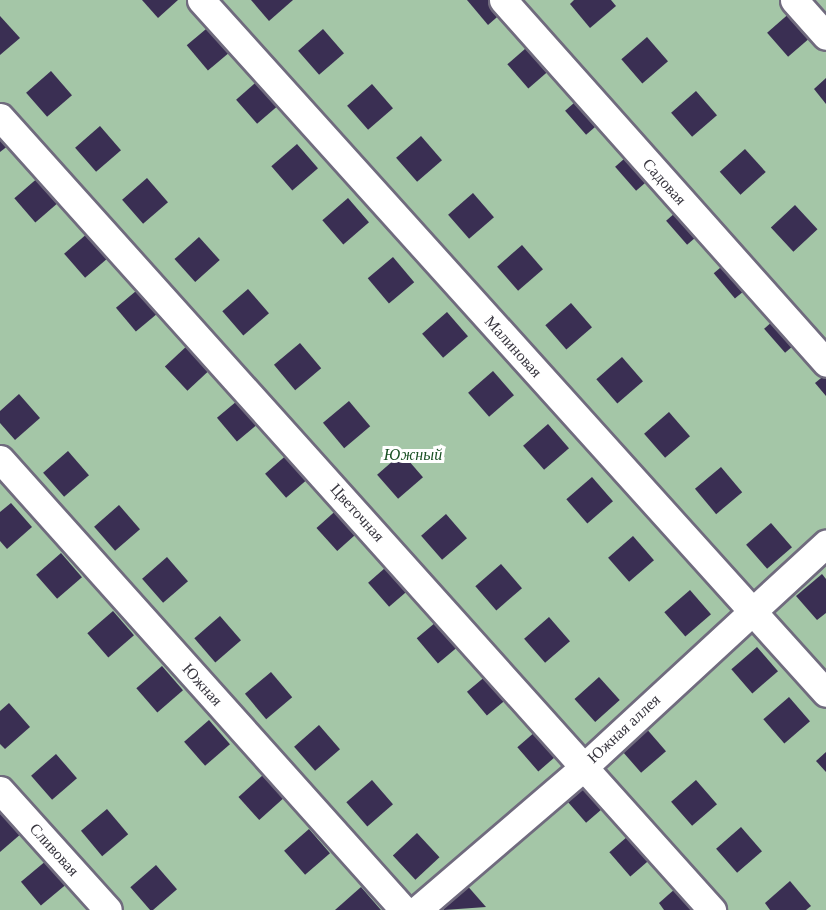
<!DOCTYPE html>
<meta charset="utf-8">
<style>
body{margin:0}
#map{position:relative;width:826px;height:910px;overflow:hidden;background:#eae5fb;font-family:Georgia,serif}
div>[style]{position:absolute}
[style*='--x']{left:calc(var(--x)*1px);top:calc(var(--y)*1px);width:calc(var(--w)*1px);rotate:calc(var(--a)*1deg)}
.green>*{inset:0;background:#a4c6a7;transform-origin:0 0}
.building>*{inset:0;background:#3a2f53;transform-origin:0 0}
.roads{filter:drop-shadow(2px 0 #706b7e) drop-shadow(-2px 0 #706b7e) drop-shadow(0 2px #706b7e) drop-shadow(0 -2px #706b7e)}
.minor>*{height:27px;margin:-13.5px;padding:0 13.5px;transform-origin:13.5px;border-radius:13.5px;background:#fff}
span{translate:-50% -50%;white-space:nowrap;text-align:center;line-height:1.15;-webkit-text-stroke:6px #fff;paint-order:stroke}
.street-label{font-size:16px;color:#38363f}
.park-label{font-size:16px;color:#1a5124;font-style:italic}
</style>
<div id="map">
<div class="green">
<i style="left:0;top:0;width:826px;height:910px"></i>
</div>
<div class="building">
<i style="clip-path:polygon(142px 0,178px 0,158px 18px)"></i>
<i style="clip-path:polygon(251px 0,293px 0,269px 21px)"></i>
<i style="clip-path:polygon(467px 0,511px 0,513px 3px,488px 25px)"></i>
<i style="clip-path:polygon(574px 0,611px 0,616px 6px,590px 28px,570px 4px)"></i>
<i style="left:792px;top:11px;width:32px;height:33px;rotate:49deg"></i>
<i style="clip-path:polygon(0 16px,20px 38px,0 55px)"></i>
<i style="left:212px;top:24px;width:33px;height:33px;rotate:50deg"></i>
<i style="left:323px;top:29px;width:32px;height:33px;rotate:49deg"></i>
<i style="left:647px;top:37px;width:32px;height:34px;rotate:49deg"></i>
<i style="left:533px;top:42px;width:32px;height:34px;rotate:49deg"></i>
<i style="left:51px;top:71px;width:32px;height:33px;rotate:49deg"></i>
<i style="left:261px;top:78px;width:32px;height:33px;rotate:49deg"></i>
<i style="clip-path:polygon(826px 78px,826px 104px,814px 89px)"></i>
<i style="left:372px;top:84px;width:32px;height:33px;rotate:49deg"></i>
<i style="left:590px;top:89px;width:32px;height:33px;rotate:49deg"></i>
<i style="left:696px;top:91px;width:32px;height:33px;rotate:49deg"></i>
<i style="left:100px;top:126px;width:32px;height:33px;rotate:49deg"></i>
<i style="clip-path:polygon(0 135px,9px 145px,0 152px)"></i>
<i style="left:421px;top:136px;width:32px;height:33px;rotate:49deg"></i>
<i style="left:297px;top:144px;width:32px;height:34px;rotate:49deg"></i>
<i style="left:640px;top:145px;width:32px;height:33px;rotate:49deg"></i>
<i style="left:745px;top:149px;width:31px;height:34px;rotate:48deg"></i>
<i style="left:40px;top:176px;width:32px;height:34px;rotate:49deg"></i>
<i style="left:147px;top:178px;width:32px;height:33px;rotate:49deg"></i>
<i style="left:473px;top:193px;width:32px;height:33px;rotate:49deg"></i>
<i style="left:348px;top:198px;width:32px;height:34px;rotate:49deg"></i>
<i style="left:691px;top:199px;width:32px;height:33px;rotate:49deg"></i>
<i style="left:795px;top:205px;width:33px;height:33px;rotate:47deg"></i>
<i style="left:89px;top:232px;width:32px;height:33px;rotate:49deg"></i>
<i style="left:199px;top:237px;width:31px;height:33px;rotate:48deg"></i>
<i style="left:522px;top:245px;width:32px;height:33px;rotate:49deg"></i>
<i style="left:739px;top:252px;width:33px;height:33px;rotate:50deg"></i>
<i style="left:393px;top:257px;width:33px;height:33px;rotate:50deg"></i>
<i style="left:142px;top:286px;width:31px;height:34px;rotate:50deg"></i>
<i style="left:248px;top:289px;width:32px;height:34px;rotate:49deg"></i>
<i style="left:571px;top:303px;width:32px;height:34px;rotate:49deg"></i>
<i style="left:789px;top:307px;width:32px;height:33px;rotate:49deg"></i>
<i style="left:447px;top:312px;width:32px;height:33px;rotate:49deg"></i>
<i style="left:300px;top:343px;width:33px;height:34px;rotate:50deg"></i>
<i style="left:189px;top:344px;width:33px;height:33px;rotate:47deg"></i>
<i style="left:622px;top:357px;width:32px;height:34px;rotate:49deg"></i>
<i style="left:493px;top:371px;width:32px;height:33px;rotate:49deg"></i>
<i style="clip-path:polygon(826px 374px,826px 396px,815px 383px)"></i>
<i style="clip-path:polygon(19px 394px,40px 418px,15px 440px,0 423px,0 411px)"></i>
<i style="left:243px;top:396px;width:31px;height:34px;rotate:50deg"></i>
<i style="left:349px;top:401px;width:33px;height:34px;rotate:50deg"></i>
<i style="left:669px;top:412px;width:32px;height:33px;rotate:49deg"></i>
<i style="left:548px;top:424px;width:32px;height:33px;rotate:49deg"></i>
<i style="left:68px;top:451px;width:32px;height:33px;rotate:49deg"></i>
<i style="left:290px;top:452px;width:32px;height:33px;rotate:49deg"></i>
<i style="left:402px;top:453px;width:32px;height:33px;rotate:49deg"></i>
<i style="left:721px;top:467px;width:33px;height:34px;rotate:50deg"></i>
<i style="left:592px;top:477px;width:32px;height:34px;rotate:49deg"></i>
<i style="clip-path:polygon(11px 503px,32px 527px,7px 549px,0 541px,0 512px)"></i>
<i style="left:119px;top:505px;width:32px;height:33px;rotate:49deg"></i>
<i style="left:341px;top:506px;width:31px;height:33px;rotate:48deg"></i>
<i style="left:446px;top:514px;width:32px;height:33px;rotate:49deg"></i>
<i style="left:771px;top:523px;width:32px;height:33px;rotate:49deg"></i>
<i style="left:633px;top:536px;width:32px;height:33px;rotate:49deg"></i>
<i style="left:61px;top:553px;width:32px;height:33px;rotate:49deg"></i>
<i style="left:167px;top:557px;width:32px;height:33px;rotate:49deg"></i>
<i style="left:393px;top:561px;width:32px;height:33px;rotate:49deg"></i>
<i style="left:501px;top:564px;width:32px;height:34px;rotate:49deg"></i>
<i style="clip-path:polygon(822px 574px,826px 579px,826px 613px,817px 620px,796px 596px)"></i>
<i style="left:690px;top:590px;width:32px;height:34px;rotate:49deg"></i>
<i style="left:113px;top:611px;width:32px;height:34px;rotate:49deg"></i>
<i style="left:220px;top:616px;width:32px;height:34px;rotate:49deg"></i>
<i style="left:442px;top:617px;width:33px;height:33px;rotate:50deg"></i>
<i style="left:549px;top:617px;width:32px;height:33px;rotate:49deg"></i>
<i style="left:757px;top:647px;width:32px;height:34px;rotate:49deg"></i>
<i style="left:162px;top:666px;width:32px;height:34px;rotate:49deg"></i>
<i style="left:493px;top:670px;width:31px;height:34px;rotate:50deg"></i>
<i style="left:271px;top:672px;width:33px;height:34px;rotate:50deg"></i>
<i style="left:599px;top:677px;width:31px;height:33px;rotate:48deg"></i>
<i style="left:789px;top:697px;width:32px;height:34px;rotate:49deg"></i>
<i style="clip-path:polygon(9px 703px,30px 727px,5px 749px,0 744px,0 711px)"></i>
<i style="left:209px;top:720px;width:32px;height:33px;rotate:49deg"></i>
<i style="left:319px;top:725px;width:32px;height:33px;rotate:49deg"></i>
<i style="left:543px;top:725px;width:32px;height:34px;rotate:49deg"></i>
<i style="left:645px;top:727px;width:32px;height:33px;rotate:49deg"></i>
<i style="clip-path:polygon(826px 752px,826px 772px,816px 761px)"></i>
<i style="left:56px;top:754px;width:32px;height:33px;rotate:49deg"></i>
<i style="left:263px;top:775px;width:31px;height:33px;rotate:48deg"></i>
<i style="left:590px;top:777px;width:32px;height:33px;rotate:49deg"></i>
<i style="left:372px;top:780px;width:32px;height:34px;rotate:49deg"></i>
<i style="left:696px;top:780px;width:32px;height:33px;rotate:49deg"></i>
<i style="clip-path:polygon(0 808px,22px 833px,0 852px)"></i>
<i style="left:107px;top:809px;width:33px;height:34px;rotate:50deg"></i>
<i style="left:741px;top:827px;width:32px;height:33px;rotate:49deg"></i>
<i style="left:309px;top:829px;width:32px;height:33px;rotate:49deg"></i>
<i style="left:635px;top:830px;width:32px;height:34px;rotate:49deg"></i>
<i style="left:417px;top:833px;width:33px;height:33px;rotate:47deg"></i>
<i style="left:47px;top:860px;width:31px;height:34px;rotate:50deg"></i>
<i style="left:156px;top:865px;width:32px;height:34px;rotate:49deg"></i>
<i style="clip-path:polygon(684px 881px,700px 910px,664px 910px,659px 903px)"></i>
<i style="clip-path:polygon(790px 881px,811px 906px,806px 910px,770px 910px,765px 903px)"></i>
<i style="clip-path:polygon(465px 883px,486px 907px,444px 910px,440px 905px)"></i>
<i style="clip-path:polygon(361px 887px,381px 910px,335px 910px)"></i>
</div>
<div class="roads">
<div class="minor">
<i style="--x:201;--y:0;--w:933;--a:47.95"></i>
<i style="--x:503;--y:0;--w:486;--a:48.3"></i>
<i style="--x:794;--y:0;--w:48;--a:48.4"></i>
<i style="--x:0;--y:117;--w:1066;--a:48.08"></i>
<i style="--x:0;--y:459;--w:605;--a:48.15"></i>
<i style="--x:0;--y:790;--w:161;--a:48"></i>
<i style="--x:417;--y:910;--w:221;--a:-40.6"></i>
<i style="--x:585;--y:766;--w:328;--a:-42.7"></i>
</div>
</div>
<div class="street-label">
<span style="left:664px;top:182px;rotate:48deg">Садовая</span>
<span style="left:513px;top:347px;rotate:48deg">Малиновая</span>
<span style="left:357px;top:513px;rotate:48deg">Цветочная</span>
<span style="left:202px;top:685px;rotate:48deg">Южная</span>
<span style="left:624px;top:729px;rotate:-43deg">Южная аллея</span>
<span style="left:54px;top:850px;rotate:48deg">Сливовая</span>
</div>
<div class="park-label">
<span style="left:413px;top:455px">Южный</span>
</div>
</div>
